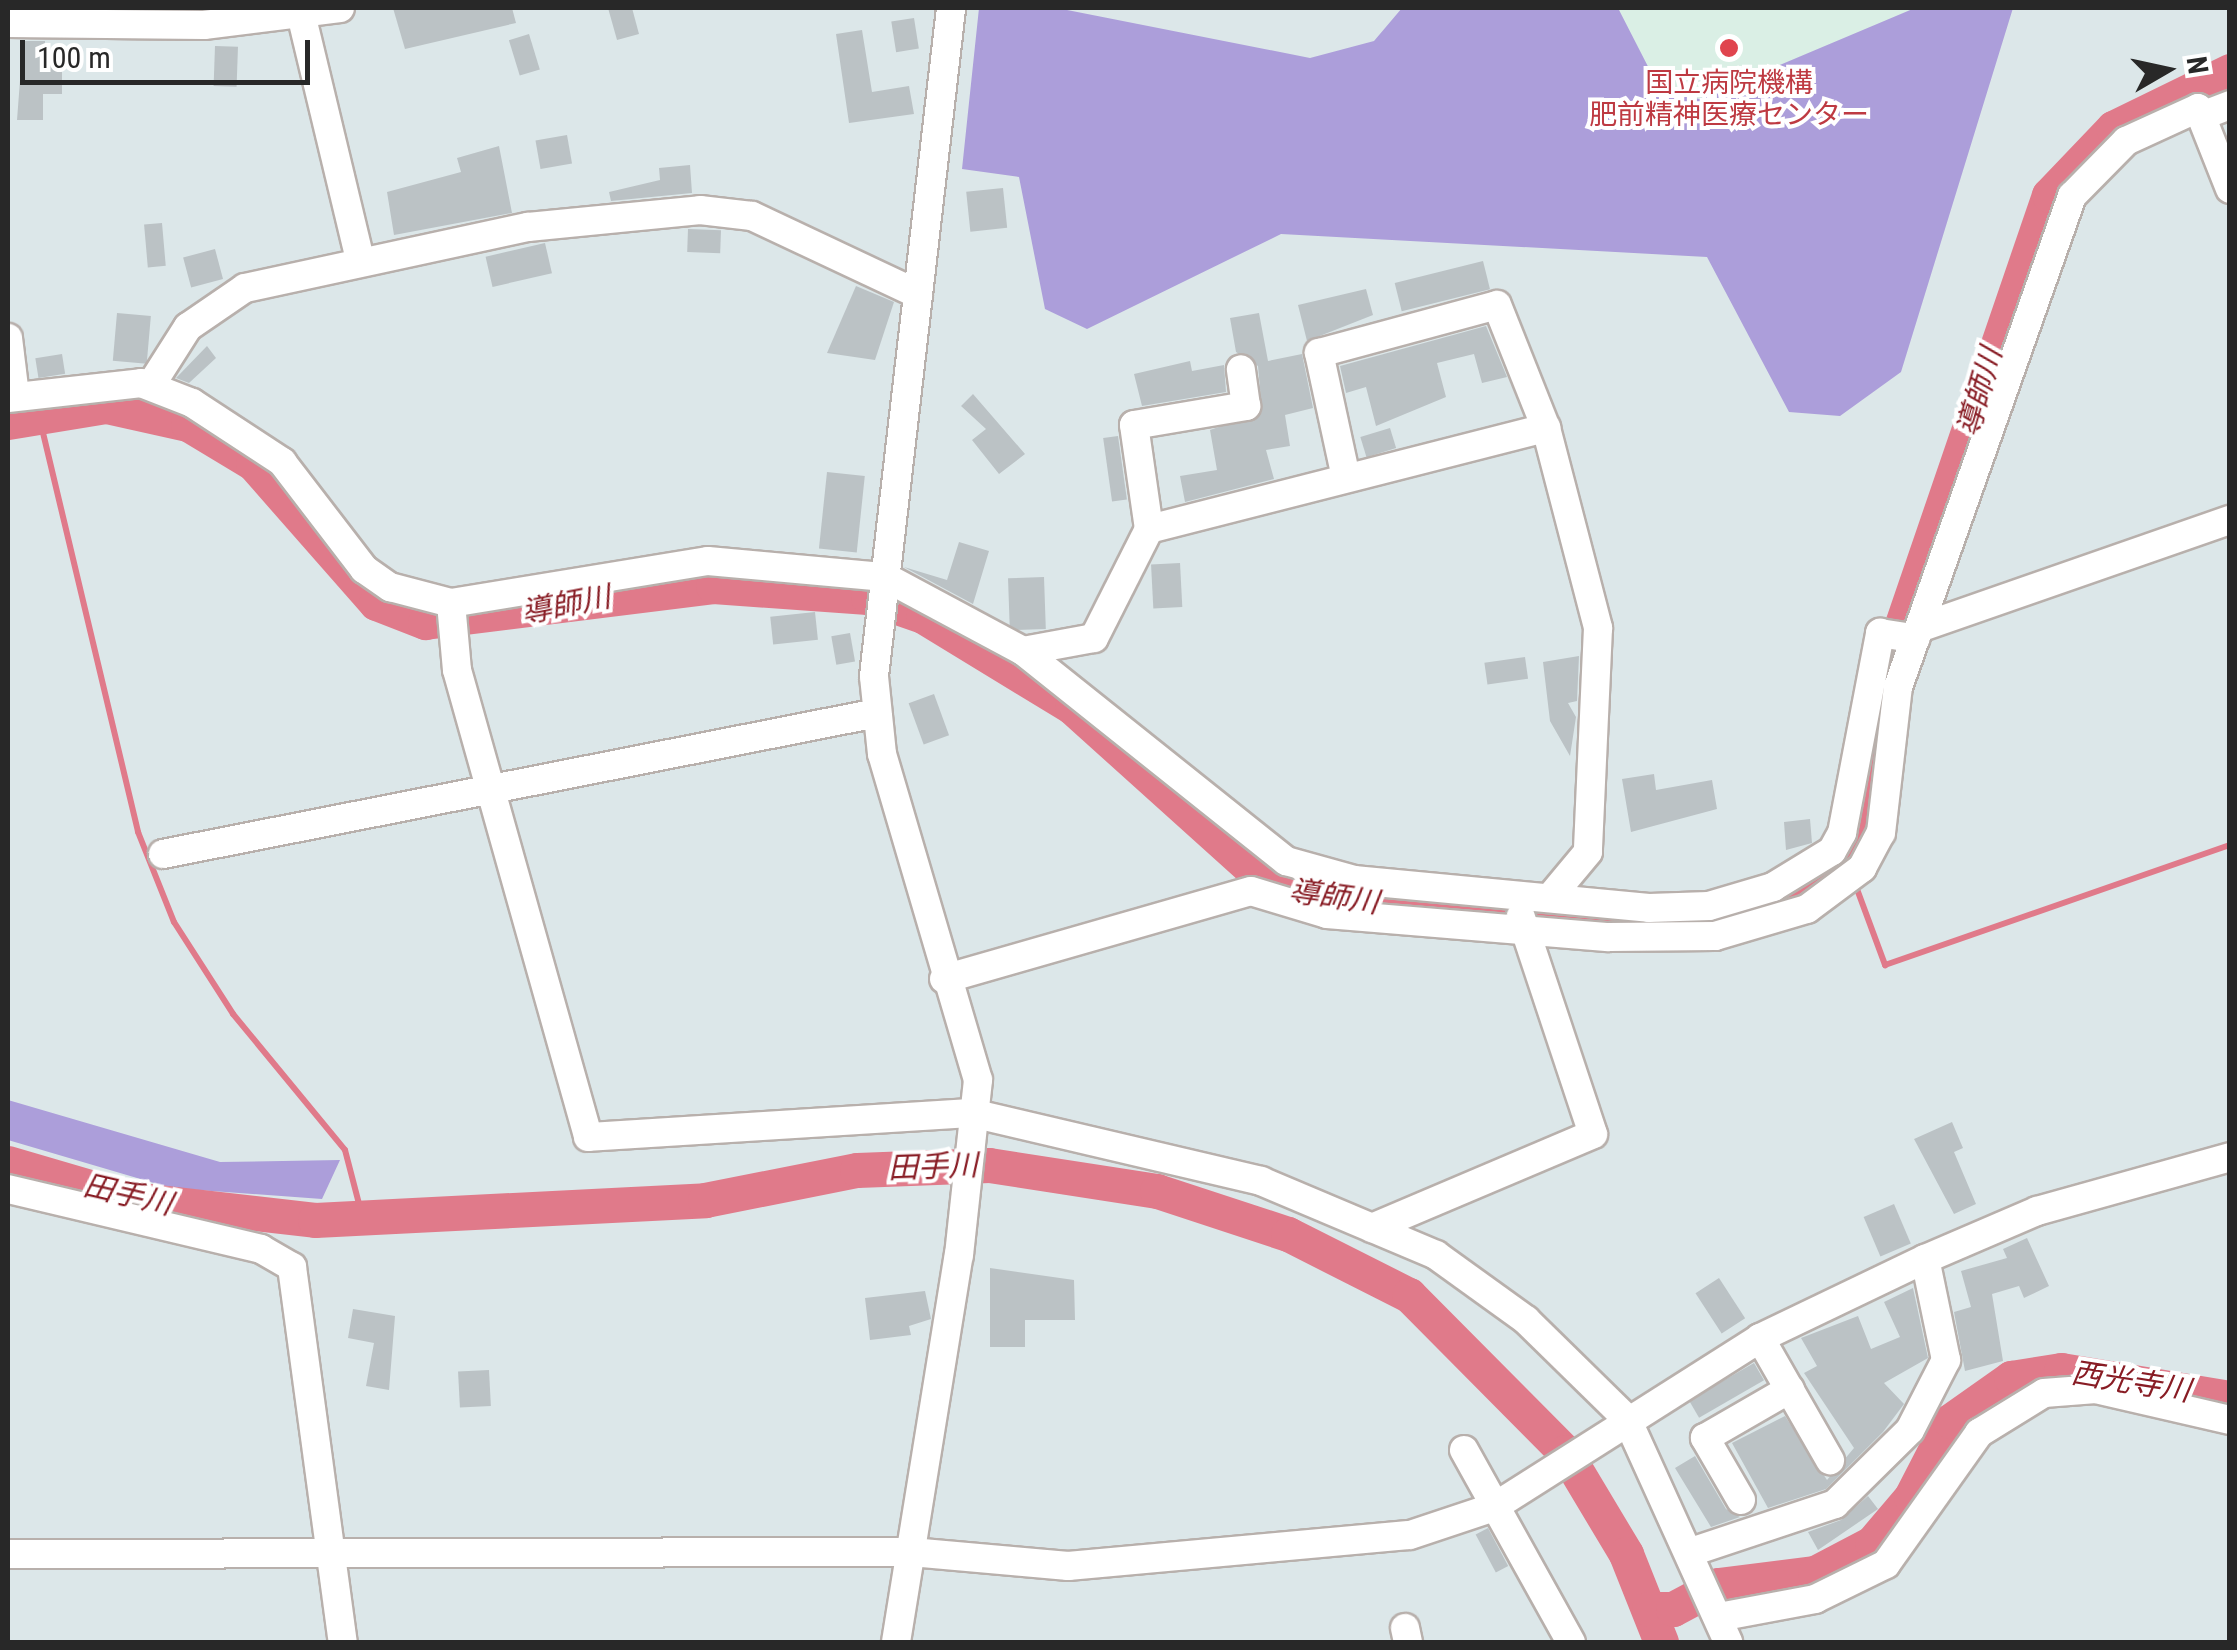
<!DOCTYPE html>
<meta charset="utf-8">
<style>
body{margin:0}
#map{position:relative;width:2237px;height:1650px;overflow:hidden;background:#dce7e9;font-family:"Roboto Condensed","Noto Sans JP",sans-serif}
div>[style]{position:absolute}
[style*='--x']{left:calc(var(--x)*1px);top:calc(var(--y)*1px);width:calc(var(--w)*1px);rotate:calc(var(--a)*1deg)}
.medical>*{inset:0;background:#daefe5}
.green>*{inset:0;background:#ac9eda}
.stream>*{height:6px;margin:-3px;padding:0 3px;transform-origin:3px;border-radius:3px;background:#e07a8a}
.river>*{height:35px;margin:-17.5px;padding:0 17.5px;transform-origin:17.5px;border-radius:17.5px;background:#e07a8a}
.building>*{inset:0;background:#bbc2c5;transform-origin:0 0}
.roads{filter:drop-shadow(2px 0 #b8b0ac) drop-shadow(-2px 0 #b8b0ac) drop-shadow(0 2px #b8b0ac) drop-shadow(0 -2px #b8b0ac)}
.minor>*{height:28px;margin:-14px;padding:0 14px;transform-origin:14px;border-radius:14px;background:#fff}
.dots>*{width:28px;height:28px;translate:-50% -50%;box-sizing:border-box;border:5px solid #fff;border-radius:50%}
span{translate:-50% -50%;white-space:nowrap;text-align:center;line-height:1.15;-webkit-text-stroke:8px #fff;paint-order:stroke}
.health-label{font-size:28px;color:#be3a42}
.water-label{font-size:30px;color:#881c24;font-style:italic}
.frame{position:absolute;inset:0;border:10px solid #282828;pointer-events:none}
.north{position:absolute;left:2117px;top:20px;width:100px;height:100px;-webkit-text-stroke:8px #fff;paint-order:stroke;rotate:81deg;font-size:28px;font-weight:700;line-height:40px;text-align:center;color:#282828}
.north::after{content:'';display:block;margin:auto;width:35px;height:45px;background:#282828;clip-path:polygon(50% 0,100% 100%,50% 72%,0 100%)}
.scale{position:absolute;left:20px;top:40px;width:290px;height:45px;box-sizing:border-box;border:5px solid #282828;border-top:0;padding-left:12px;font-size:30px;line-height:35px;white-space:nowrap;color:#282828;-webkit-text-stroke:8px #fff;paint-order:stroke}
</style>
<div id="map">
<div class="medical">
<i style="clip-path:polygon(1618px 8px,1915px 8px,1700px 99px,1659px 89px)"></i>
</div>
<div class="green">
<i style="clip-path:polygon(979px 8px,1057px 8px,1310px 58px,1374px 41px,1402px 8px,1618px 8px,1659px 88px,1699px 99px,1915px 8px,2013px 8px,1901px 372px,1840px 416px,1789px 412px,1707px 257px,1281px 234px,1087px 329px,1045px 309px,1019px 177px,962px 169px)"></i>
<i style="clip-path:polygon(8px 1100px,220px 1162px,340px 1160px,322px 1199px,171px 1188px,8px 1140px)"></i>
</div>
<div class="stream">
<i style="--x:39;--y:416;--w:428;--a:76.6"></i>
<i style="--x:138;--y:832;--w:97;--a:68.2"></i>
<i style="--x:174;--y:922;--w:109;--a:57.3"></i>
<i style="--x:233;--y:1014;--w:176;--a:50.5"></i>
<i style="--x:345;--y:1150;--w:71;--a:75.4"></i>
<i style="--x:1854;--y:881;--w:90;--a:69.7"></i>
<i style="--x:1885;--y:965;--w:365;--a:-19.2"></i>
</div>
<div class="river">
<i style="--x:8;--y:422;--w:99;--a:-9.3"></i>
<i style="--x:106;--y:406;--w:84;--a:12.4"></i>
<i style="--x:188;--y:424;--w:76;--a:31"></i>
<i style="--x:253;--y:463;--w:186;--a:48.7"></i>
<i style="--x:376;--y:603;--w:53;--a:21.2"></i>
<i style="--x:425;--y:622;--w:290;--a:-7.1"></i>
<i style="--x:713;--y:586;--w:155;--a:4.1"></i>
<i style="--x:868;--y:597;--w:58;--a:19.1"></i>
<i style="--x:923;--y:616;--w:175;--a:31.4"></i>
<i style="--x:1072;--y:707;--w:272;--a:42"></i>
<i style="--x:1274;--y:889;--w:56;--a:12.3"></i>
<i style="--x:1329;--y:901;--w:376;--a:3.4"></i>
<i style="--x:1789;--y:905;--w:73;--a:-38.9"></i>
<i style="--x:1846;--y:859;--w:192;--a:-78"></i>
<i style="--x:1886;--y:671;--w:503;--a:-71.1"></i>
<i style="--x:2049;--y:195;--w:93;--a:-46.3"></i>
<i style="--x:2113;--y:128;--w:130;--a:-26"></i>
<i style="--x:8;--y:1163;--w:128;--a:16.3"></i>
<i style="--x:131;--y:1199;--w:185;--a:6.5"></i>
<i style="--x:315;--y:1220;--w:391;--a:-2.9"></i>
<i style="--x:705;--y:1200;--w:155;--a:-11.2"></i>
<i style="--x:857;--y:1170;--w:132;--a:-2.2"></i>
<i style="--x:989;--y:1165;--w:170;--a:8.8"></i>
<i style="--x:1157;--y:1191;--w:138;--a:18.2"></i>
<i style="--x:1288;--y:1234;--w:136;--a:26.8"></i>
<i style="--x:1409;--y:1295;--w:221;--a:45.2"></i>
<i style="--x:1565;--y:1452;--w:119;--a:59.1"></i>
<i style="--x:1626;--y:1554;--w:95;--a:68.3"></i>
<i style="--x:1649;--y:1609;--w:24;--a:0"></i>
<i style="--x:1673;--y:1609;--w:51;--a:-28.1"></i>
<i style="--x:1718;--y:1585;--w:98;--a:-7.1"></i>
<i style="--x:1815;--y:1573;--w:64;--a:-27.8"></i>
<i style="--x:1872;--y:1543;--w:60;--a:-49.7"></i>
<i style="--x:1911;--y:1497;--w:85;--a:-62.8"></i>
<i style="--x:1950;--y:1421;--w:75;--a:-35.2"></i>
<i style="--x:2011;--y:1378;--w:51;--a:-9.1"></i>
<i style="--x:2061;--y:1370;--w:171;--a:9.4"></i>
</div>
<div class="building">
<i style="clip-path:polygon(393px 8px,512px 8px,516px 23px,405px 49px)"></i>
<i style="clip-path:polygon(608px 8px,632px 8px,639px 34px,617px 40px)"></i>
<i style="left:914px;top:18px;width:31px;height:23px;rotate:81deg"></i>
<i style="clip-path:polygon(862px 30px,872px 92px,909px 86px,914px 114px,849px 123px,836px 34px)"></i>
<i style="left:529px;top:34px;width:37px;height:21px;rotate:73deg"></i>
<i style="clip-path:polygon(23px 41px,45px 41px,45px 56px,62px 56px,62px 94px,43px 94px,43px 120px,17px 120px)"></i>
<i style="left:215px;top:46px;width:23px;height:40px;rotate:2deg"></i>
<i style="left:567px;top:135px;width:29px;height:32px;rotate:80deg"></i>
<i style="clip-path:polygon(499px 146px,512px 213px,394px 235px,387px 192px,461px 172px,457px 158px)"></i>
<i style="clip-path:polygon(690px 165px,692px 193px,611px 201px,609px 192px,660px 180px,659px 168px)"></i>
<i style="left:1003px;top:188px;width:40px;height:37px;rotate:84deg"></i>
<i style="left:162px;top:223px;width:43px;height:18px;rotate:85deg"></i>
<i style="left:688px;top:229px;width:33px;height:23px;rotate:2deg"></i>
<i style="left:545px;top:243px;width:31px;height:61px;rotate:77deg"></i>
<i style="left:215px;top:249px;width:31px;height:33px;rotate:75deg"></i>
<i style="left:1483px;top:261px;width:29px;height:91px;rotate:76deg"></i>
<i style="clip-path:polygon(856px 286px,894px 302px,875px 360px,827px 353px)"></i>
<i style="clip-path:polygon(1366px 289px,1373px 315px,1307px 341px,1298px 305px)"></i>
<i style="left:117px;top:313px;width:34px;height:48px;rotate:5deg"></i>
<i style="clip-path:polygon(1259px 313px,1268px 361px,1302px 354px,1313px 408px,1285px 415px,1290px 446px,1266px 450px,1274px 479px,1185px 502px,1180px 476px,1217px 470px,1210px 430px,1262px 412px,1258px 366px,1236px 352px,1230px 318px)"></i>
<i style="clip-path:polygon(1486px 326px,1507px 377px,1482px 383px,1474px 354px,1437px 363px,1446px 397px,1376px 426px,1366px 387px,1346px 393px,1340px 366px)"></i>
<i style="clip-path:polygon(207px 346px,216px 358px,189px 383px,176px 378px)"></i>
<i style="left:62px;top:354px;width:20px;height:27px;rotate:81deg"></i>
<i style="clip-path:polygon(1190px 361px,1192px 371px,1224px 365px,1226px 392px,1142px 406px,1134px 374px)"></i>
<i style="clip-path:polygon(973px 394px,1025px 454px,999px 474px,972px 440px,986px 429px,961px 406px)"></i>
<i style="left:1390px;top:428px;width:21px;height:31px;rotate:73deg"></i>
<i style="left:1118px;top:436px;width:64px;height:15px;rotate:82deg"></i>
<i style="left:827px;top:472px;width:38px;height:77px;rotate:6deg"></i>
<i style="clip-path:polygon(959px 542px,989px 551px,973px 604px,904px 567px,947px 580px)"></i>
<i style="left:1180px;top:563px;width:44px;height:29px;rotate:87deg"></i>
<i style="left:1044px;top:577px;width:52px;height:36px;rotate:88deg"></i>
<i style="left:815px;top:612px;width:28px;height:45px;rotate:84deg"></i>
<i style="left:850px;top:633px;width:29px;height:19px;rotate:80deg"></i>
<i style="clip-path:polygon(1579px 656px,1577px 701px,1568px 703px,1576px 717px,1570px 756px,1550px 721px,1543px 662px)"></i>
<i style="left:1525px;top:657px;width:22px;height:41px;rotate:82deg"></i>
<i style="left:934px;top:694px;width:44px;height:27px;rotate:70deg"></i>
<i style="clip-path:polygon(1654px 774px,1656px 790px,1712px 780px,1717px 809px,1631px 832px,1622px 779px)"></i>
<i style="clip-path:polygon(1810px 819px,1812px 843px,1786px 850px,1784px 822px)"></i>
<i style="clip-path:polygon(1952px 1122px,1963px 1148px,1954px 1152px,1976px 1204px,1954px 1214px,1914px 1139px)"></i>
<i style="left:1894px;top:1204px;width:43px;height:33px;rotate:67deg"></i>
<i style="clip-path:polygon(2027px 1238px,2049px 1286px,2024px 1298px,2019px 1286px,1992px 1294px,2003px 1361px,1965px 1371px,1954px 1312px,1971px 1307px,1961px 1271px,2007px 1258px,2003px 1249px)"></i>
<i style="clip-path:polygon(990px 1268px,1074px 1280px,1075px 1320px,1025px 1320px,1025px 1347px,990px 1347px)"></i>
<i style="left:1719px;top:1278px;width:48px;height:28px;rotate:57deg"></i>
<i style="clip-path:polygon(1913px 1288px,1928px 1358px,1884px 1383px,1904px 1404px,1883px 1432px,1826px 1489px,1768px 1508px,1732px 1443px,1785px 1416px,1827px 1480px,1854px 1448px,1804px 1373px,1817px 1366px,1801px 1338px,1858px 1316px,1871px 1349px,1900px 1337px,1884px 1302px)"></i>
<i style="clip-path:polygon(925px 1291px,931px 1319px,909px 1326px,911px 1335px,870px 1340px,865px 1298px)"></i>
<i style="clip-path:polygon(353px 1309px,395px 1316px,389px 1390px,366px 1386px,374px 1343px,348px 1338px)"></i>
<i style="left:1754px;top:1363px;width:20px;height:75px;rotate:60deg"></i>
<i style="left:489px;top:1370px;width:36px;height:31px;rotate:87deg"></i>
<i style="clip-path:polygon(1695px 1456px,1726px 1509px,1740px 1517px,1711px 1527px,1675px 1468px)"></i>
<i style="clip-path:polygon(1868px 1496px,1878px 1509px,1818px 1550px,1808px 1532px,1841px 1520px)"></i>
<i style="left:1488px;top:1528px;width:43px;height:14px;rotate:62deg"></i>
</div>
<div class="roads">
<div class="minor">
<i style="--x:302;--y:18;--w:249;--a:76.5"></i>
<i style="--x:8;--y:23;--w:196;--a:0.6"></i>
<i style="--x:204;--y:25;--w:137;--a:-7.1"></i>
<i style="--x:2204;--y:115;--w:28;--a:-21"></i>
<i style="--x:8;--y:338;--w:58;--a:83.1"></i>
<i style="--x:151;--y:385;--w:69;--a:-57.5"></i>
<i style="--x:188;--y:327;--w:69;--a:-34.4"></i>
<i style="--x:245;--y:288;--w:289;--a:-12.2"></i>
<i style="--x:528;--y:227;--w:173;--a:-5.6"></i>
<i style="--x:700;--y:210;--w:52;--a:6.6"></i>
<i style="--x:752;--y:216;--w:183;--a:25.2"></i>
<i style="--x:8;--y:398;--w:134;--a:-6.4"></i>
<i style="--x:141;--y:383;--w:55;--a:21.4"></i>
<i style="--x:192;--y:403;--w:108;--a:33.2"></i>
<i style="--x:282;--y:462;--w:135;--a:52.5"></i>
<i style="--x:364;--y:569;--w:32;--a:35"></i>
<i style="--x:390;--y:587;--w:63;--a:14.7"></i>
<i style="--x:451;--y:603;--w:260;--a:-9.3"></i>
<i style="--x:708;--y:561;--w:178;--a:5.2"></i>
<i style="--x:885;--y:577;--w:157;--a:28.2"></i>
<i style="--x:1023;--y:651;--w:337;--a:38.6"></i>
<i style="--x:1286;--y:861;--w:71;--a:15.6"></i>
<i style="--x:1354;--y:880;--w:296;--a:5.4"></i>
<i style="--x:1649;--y:908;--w:60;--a:-1.9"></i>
<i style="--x:1709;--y:906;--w:67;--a:-16.5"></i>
<i style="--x:1773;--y:887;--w:69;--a:-31.4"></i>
<i style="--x:1832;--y:851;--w:21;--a:-61"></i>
<i style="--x:1842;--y:833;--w:204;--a:-79.2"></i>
<i style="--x:1880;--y:633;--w:36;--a:9"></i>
<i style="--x:1345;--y:473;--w:123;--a:-102.2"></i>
<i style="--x:1319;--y:353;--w:184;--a:-15.1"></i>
<i style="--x:1497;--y:305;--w:132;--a:68.3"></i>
<i style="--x:1546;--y:428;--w:207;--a:75.4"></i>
<i style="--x:1598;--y:628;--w:224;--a:92.6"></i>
<i style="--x:1588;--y:852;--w:55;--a:129.8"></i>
<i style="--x:1149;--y:529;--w:105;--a:-98.2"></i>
<i style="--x:1134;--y:425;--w:114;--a:-9.6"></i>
<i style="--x:1246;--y:406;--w:37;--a:-98"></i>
<i style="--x:451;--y:603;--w:67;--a:84.9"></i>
<i style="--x:457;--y:670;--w:485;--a:74.3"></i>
<i style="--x:588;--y:1137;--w:385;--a:-3.6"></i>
<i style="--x:972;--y:1113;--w:297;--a:13.2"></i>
<i style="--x:1261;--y:1181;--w:190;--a:22.9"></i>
<i style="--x:1436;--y:1255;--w:111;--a:35.8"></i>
<i style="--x:1526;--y:1320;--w:141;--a:44.4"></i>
<i style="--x:1627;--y:1419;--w:245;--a:65.6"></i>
<i style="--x:1922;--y:627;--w:326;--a:-19.2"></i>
<i style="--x:1023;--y:651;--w:72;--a:-10.4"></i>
<i style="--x:1094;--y:638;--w:122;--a:-63.2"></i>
<i style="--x:1149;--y:529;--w:410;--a:-14.3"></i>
<i style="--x:163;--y:854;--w:728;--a:-11.17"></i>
<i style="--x:944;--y:979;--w:319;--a:-16"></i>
<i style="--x:1251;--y:891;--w:79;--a:16.8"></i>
<i style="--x:1327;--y:914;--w:283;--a:4.7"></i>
<i style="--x:1609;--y:937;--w:106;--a:-0.5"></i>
<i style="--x:1715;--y:936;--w:96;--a:-16.4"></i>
<i style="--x:1807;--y:909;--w:69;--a:-36.7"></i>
<i style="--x:1862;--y:868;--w:40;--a:-62"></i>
<i style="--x:1881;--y:833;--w:147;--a:-83.4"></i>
<i style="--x:1898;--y:687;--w:521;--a:-70.49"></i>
<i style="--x:2072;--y:196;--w:77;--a:-45.5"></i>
<i style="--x:2126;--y:141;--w:79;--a:-24.6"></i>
<i style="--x:2198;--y:108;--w:87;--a:68.4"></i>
<i style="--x:8;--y:1189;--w:260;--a:13.3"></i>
<i style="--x:261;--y:1249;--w:36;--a:30"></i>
<i style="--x:292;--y:1267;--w:378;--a:82.3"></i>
<i style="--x:1372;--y:1228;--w:240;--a:-23"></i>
<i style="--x:1593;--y:1134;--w:229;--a:-108.4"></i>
<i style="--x:1760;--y:1338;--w:141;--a:60.2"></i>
<i style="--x:1464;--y:1450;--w:220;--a:60.9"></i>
<i style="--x:1741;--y:1500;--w:72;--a:-120.1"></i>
<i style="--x:1705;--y:1438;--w:98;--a:-30"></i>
<i style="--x:1691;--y:1552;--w:152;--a:-18.4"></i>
<i style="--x:1835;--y:1504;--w:105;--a:-44.6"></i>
<i style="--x:1910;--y:1430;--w:79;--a:-62.8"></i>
<i style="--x:1946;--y:1360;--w:103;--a:-101.7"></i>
<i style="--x:8;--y:1554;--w:903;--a:-0.13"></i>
<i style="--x:911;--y:1552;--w:158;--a:5.1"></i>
<i style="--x:1068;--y:1566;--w:343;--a:-5.2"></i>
<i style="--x:1410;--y:1535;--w:89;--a:-18.4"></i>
<i style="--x:1494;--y:1507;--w:315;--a:-32.4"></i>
<i style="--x:1760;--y:1338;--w:183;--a:-25.6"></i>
<i style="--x:1925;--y:1259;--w:122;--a:-23.2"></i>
<i style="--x:2037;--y:1211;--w:200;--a:-15.6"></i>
<i style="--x:1719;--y:1617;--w:98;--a:-10.6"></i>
<i style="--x:1815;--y:1599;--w:79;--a:-26.2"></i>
<i style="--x:1886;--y:1564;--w:161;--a:-54.6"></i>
<i style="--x:1979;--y:1433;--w:76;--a:-31.6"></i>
<i style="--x:2044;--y:1393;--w:52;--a:-4.4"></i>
<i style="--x:2096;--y:1389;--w:138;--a:13"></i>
<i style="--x:1405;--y:1628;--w:14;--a:78"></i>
<i style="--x:896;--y:1642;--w:392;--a:-80.8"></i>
<i style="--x:959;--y:1255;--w:176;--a:-83.8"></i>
<i style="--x:978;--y:1080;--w:340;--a:-106.4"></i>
<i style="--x:882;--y:754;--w:78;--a:-95.9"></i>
<i style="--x:874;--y:676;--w:672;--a:-83.42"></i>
</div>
</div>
<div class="dots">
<i style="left:1729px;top:48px;background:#e0444e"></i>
</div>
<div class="health-label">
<span style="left:1729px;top:99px">国立病院機構<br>肥前精神医療センター</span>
</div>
<div class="water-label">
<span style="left:1980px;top:392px;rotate:-74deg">導師川</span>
<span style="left:566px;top:605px;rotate:-11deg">導師川</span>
<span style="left:1334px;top:897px;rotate:8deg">導師川</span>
<span style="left:933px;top:1167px;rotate:-2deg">田手川</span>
<span style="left:128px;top:1195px;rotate:13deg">田手川</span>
<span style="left:2131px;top:1382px;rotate:9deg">西光寺川</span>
</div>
<div class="frame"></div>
<div class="north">N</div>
<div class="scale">100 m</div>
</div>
